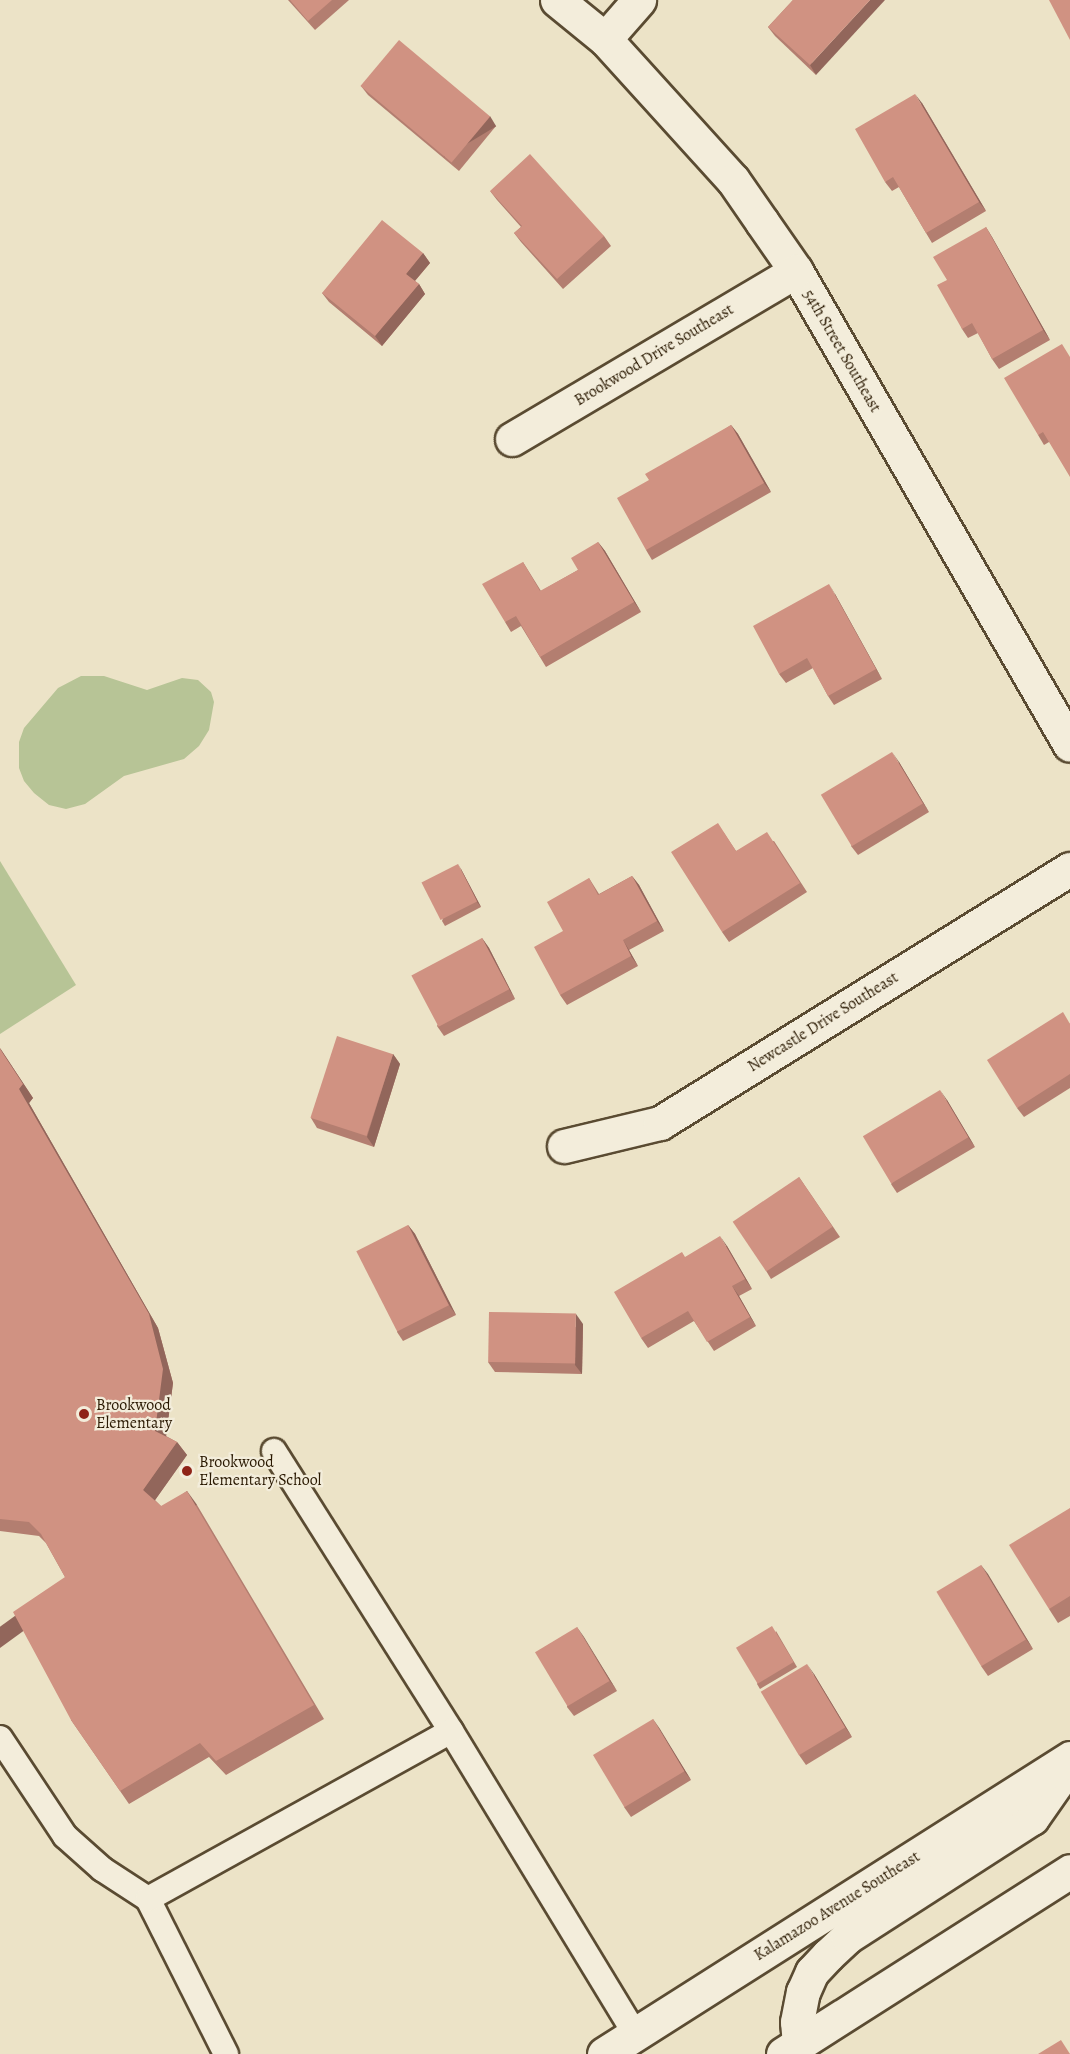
<!DOCTYPE html>
<style>
body{margin:0}
#map{position:relative;width:1070px;height:2054px;overflow:hidden;background:#ece3c7;font-family:Alegreya,serif}
div>[style]{position:absolute}
[style*='--x']{left:calc(var(--x)*1px);top:calc(var(--y)*1px);width:calc(var(--w)*1px);rotate:calc(var(--a)*1deg)}
.green>*{inset:0;background:#b7c496}
.roads{filter:drop-shadow(2px 0 #5a4b32) drop-shadow(-2px 0 #5a4b32) drop-shadow(0 2px #5a4b32) drop-shadow(0 -2px #5a4b32)}
.lane>*{height:24px;margin:-12px;padding:0 12px;transform-origin:12px;border-radius:12px;background:#f3eddb}
.street>*{height:33px;margin:-16.5px;padding:0 16.5px;transform-origin:16.5px;border-radius:16.5px;background:#f3eddb}
.secondary>*{height:33px;margin:-16.5px;padding:0 16.5px;transform-origin:16.5px;border-radius:16.5px;background:#f3eddb}
.wall>*{inset:0;background:#b37e70}
.shaded-wall>*{inset:0;background:#92665b;transform-origin:0 0}
.building>*{inset:0;background:#d09282;transform-origin:0 0}
.dots>*{width:16px;height:16px;translate:-50% -50%;box-sizing:border-box;border:3px solid #f3eddb;border-radius:50%}
span{translate:-50% -50%;white-space:nowrap;text-align:center;line-height:1.15;-webkit-text-stroke:4.5px #f3eddb;paint-order:stroke}
.street-label{font-size:16px;color:#291801}
.poi-label{font-size:16px;color:#291801}
.left{translate:0 -50%;text-align:left}
</style>
<div id="map">
<div class="green">
<i style="clip-path:polygon(81px 676px,104px 676px,147px 690px,182px 678px,198px 680px,211px 692px,214px 702px,209px 730px,199px 746px,184px 759px,124px 776px,85px 804px,66px 809px,49px 805px,34px 793px,24px 781px,19px 768px,19px 742px,24px 728px,58px 688px)"></i>
<i style="clip-path:polygon(0 861px,76px 985px,0 1034px)"></i>
</div>
<div class="roads">
<div class="lane">
<i style="--x:274;--y:1451;--w:331;--a:57.7"></i>
<i style="--x:451;--y:1731;--w:354;--a:58.7"></i>
<i style="--x:0;--y:1738;--w:118;--a:56.4"></i>
<i style="--x:65;--y:1836;--w:50;--a:41.7"></i>
<i style="--x:102;--y:1869;--w:55;--a:33.1"></i>
<i style="--x:226;--y:2054;--w:174;--a:-116.7"></i>
<i style="--x:148;--y:1899;--w:346;--a:-29"></i>
</div>
<div class="street">
<i style="--x:557;--y:0;--w:62;--a:39.1"></i>
<i style="--x:605;--y:39;--w:190;--a:47.8"></i>
<i style="--x:733;--y:180;--w:51;--a:55.4"></i>
<i style="--x:762;--y:222;--w:60;--a:55.2"></i>
<i style="--x:796;--y:271;--w:547;--a:59.97"></i>
<i style="--x:605;--y:39;--w:52;--a:-48.9"></i>
<i style="--x:512;--y:439;--w:330;--a:-30.6"></i>
<i style="--x:564;--y:1146;--w:99;--a:-13.5"></i>
<i style="--x:660;--y:1123;--w:482;--a:-31.8"></i>
</div>
<div class="secondary">
<i style="--x:799;--y:2044;--w:22;--a:-95"></i>
<i style="--x:797;--y:2022;--w:31;--a:-79"></i>
<i style="--x:803;--y:1992;--w:22;--a:-66"></i>
<i style="--x:812;--y:1972;--w:23;--a:-47"></i>
<i style="--x:828;--y:1955;--w:26;--a:-43"></i>
<i style="--x:847;--y:1937;--w:220;--a:-32.8"></i>
<i style="--x:1032;--y:1818;--w:65;--a:-55.1"></i>
<i style="--x:604;--y:2054;--w:552;--a:-32.42"></i>
<i style="--x:783;--y:2054;--w:340;--a:-32.5"></i>
</div>
</div>
<div class="wall">
<i style="clip-path:polygon(288px 0,349px 0,315px 30px)"></i>
<i style="clip-path:polygon(793px 0,816px 75px,775px 36px,768px 27px)"></i>
<i style="clip-path:polygon(361px 86px,496px 126px,459px 171px,368px 95px)"></i>
<i style="clip-path:polygon(922px 103px,986px 211px,932px 243px,926px 233px,899px 187px,892px 191px,885px 182px)"></i>
<i style="clip-path:polygon(490px 191px,604px 236px,611px 246px,563px 289px,521px 242px,514px 233px,521px 227px,497px 200px)"></i>
<i style="clip-path:polygon(986px 227px,992px 237px,1050px 340px,999px 369px,992px 359px,978px 333px,968px 338px,962px 329px,947px 280px)"></i>
<i style="clip-path:polygon(423px 253px,430px 263px,415px 281px,419px 284px,425px 294px,382px 346px,329px 302px,322px 293px)"></i>
<i style="clip-path:polygon(1062px 344px,1049px 442px,1044px 445px,1038px 435px)"></i>
<i style="clip-path:polygon(731px 425px,738px 434px,771px 492px,652px 560px,646px 550px,649px 480px)"></i>
<i style="clip-path:polygon(598px 542px,605px 551px,641px 612px,546px 667px,521px 626px,511px 632px,505px 622px,523px 562px,541px 591px,578px 570px)"></i>
<i style="clip-path:polygon(835px 594px,882px 679px,834px 705px,828px 696px,813px 668px,786px 683px,779px 674px)"></i>
<i style="clip-path:polygon(899px 762px,929px 812px,858px 855px,851px 846px)"></i>
<i style="clip-path:polygon(724px 833px,736px 851px,774px 841px,807px 892px,729px 942px,722px 932px)"></i>
<i style="clip-path:polygon(461px 869px,481px 907px,445px 926px,442px 921px)"></i>
<i style="clip-path:polygon(632px 876px,639px 885px,664px 931px,629px 950px,638px 966px,567px 1005px,560px 995px,563px 931px,589px 878px,599px 894px)"></i>
<i style="clip-path:polygon(482px 938px,489px 948px,515px 999px,444px 1036px,437px 1026px)"></i>
<i style="clip-path:polygon(1070px 1023px,1070px 1088px,1024px 1117px,1017px 1108px)"></i>
<i style="clip-path:polygon(0 1048px,33px 1098px,29px 1103px,158px 1328px,173px 1383px,166px 1436px,177px 1442px,187px 1455px,155px 1500px,161px 1506px,197px 1505px,324px 1719px,226px 1775px,209px 1757px,129px 1804px,71px 1720px,65px 1577px,46px 1543px,39px 1536px,0 1531px)"></i>
<i style="clip-path:polygon(393px 1054px,400px 1064px,374px 1147px,317px 1128px,311px 1118px)"></i>
<i style="clip-path:polygon(947px 1100px,975px 1147px,897px 1193px,891px 1184px)"></i>
<i style="clip-path:polygon(799px 1177px,840px 1237px,771px 1279px,765px 1269px)"></i>
<i style="clip-path:polygon(408px 1225px,415px 1234px,456px 1315px,403px 1341px,397px 1332px)"></i>
<i style="clip-path:polygon(727px 1246px,752px 1289px,739px 1296px,756px 1326px,714px 1351px,694px 1321px,648px 1348px,641px 1338px,686px 1257px)"></i>
<i style="clip-path:polygon(583px 1324px,582px 1374px,495px 1372px,488px 1362px)"></i>
<i style="clip-path:polygon(1070px 1508px,1070px 1616px,1058px 1623px,1049px 1609px)"></i>
<i style="clip-path:polygon(981px 1565px,1033px 1649px,988px 1676px,981px 1666px)"></i>
<i style="clip-path:polygon(577px 1627px,617px 1691px,574px 1716px,567px 1707px)"></i>
<i style="clip-path:polygon(776px 1631px,797px 1667px,760px 1689px,757px 1684px)"></i>
<i style="clip-path:polygon(814px 1674px,852px 1737px,806px 1765px,799px 1755px)"></i>
<i style="clip-path:polygon(653px 1719px,691px 1780px,631px 1817px,624px 1807px)"></i>
</div>
<div class="shaded-wall">
<i style="clip-path:polygon(870px 0,885px 0,816px 75px,810px 65px)"></i>
<i style="clip-path:polygon(915px 94px,922px 103px,986px 211px,979px 202px)"></i>
<i style="left:490px;top:116px;width:12px;height:60px;rotate:59deg"></i>
<i style="clip-path:polygon(986px 227px,992px 237px,1050px 340px,1043px 330px)"></i>
<i style="clip-path:polygon(423px 253px,430px 263px,413px 283px,406px 274px)"></i>
<i style="clip-path:polygon(419px 284px,425px 294px,382px 346px,375px 336px)"></i>
<i style="clip-path:polygon(731px 425px,738px 434px,771px 492px,764px 483px)"></i>
<i style="clip-path:polygon(598px 542px,605px 551px,641px 612px,634px 602px)"></i>
<i style="clip-path:polygon(829px 584px,835px 594px,882px 679px,876px 669px)"></i>
<i style="clip-path:polygon(892px 752px,899px 762px,929px 812px,923px 803px)"></i>
<i style="clip-path:polygon(458px 864px,461px 869px,481px 907px,477px 902px)"></i>
<i style="clip-path:polygon(632px 876px,639px 885px,664px 931px,657px 921px)"></i>
<i style="clip-path:polygon(482px 938px,489px 948px,515px 999px,509px 989px)"></i>
<i style="clip-path:polygon(623px 940px,629px 950px,638px 966px,631px 956px)"></i>
<i style="clip-path:polygon(0 1048px,33px 1098px,29px 1103px,158px 1328px,173px 1383px,165px 1445px,155px 1431px,19px 1089px)"></i>
<i style="clip-path:polygon(393px 1054px,400px 1064px,374px 1147px,367px 1137px)"></i>
<i style="clip-path:polygon(940px 1090px,947px 1100px,975px 1147px,968px 1137px)"></i>
<i style="clip-path:polygon(408px 1225px,415px 1234px,456px 1315px,449px 1305px)"></i>
<i style="clip-path:polygon(720px 1236px,727px 1246px,752px 1289px,745px 1279px)"></i>
<i style="clip-path:polygon(732px 1286px,739px 1296px,756px 1326px,750px 1317px)"></i>
<i style="clip-path:polygon(576px 1314px,583px 1324px,582px 1374px,575px 1365px)"></i>
<i style="clip-path:polygon(177px 1442px,187px 1455px,153px 1503px,143px 1490px)"></i>
<i style="left:187px;top:1491px;width:17px;height:249px;rotate:54deg"></i>
<i style="clip-path:polygon(981px 1565px,988px 1574px,1033px 1649px,1026px 1639px)"></i>
<i style="clip-path:polygon(577px 1627px,584px 1637px,617px 1691px,610px 1681px)"></i>
<i style="clip-path:polygon(807px 1664px,814px 1674px,852px 1737px,845px 1727px)"></i>
<i style="clip-path:polygon(653px 1719px,660px 1729px,691px 1780px,684px 1771px)"></i>
</div>
<div class="building">
<i style="clip-path:polygon(290px 0,332px 0,308px 21px)"></i>
<i style="clip-path:polygon(793px 0,870px 0,810px 65px,768px 27px)"></i>
<i style="clip-path:polygon(1049px 0,1070px 0,1070px 40px)"></i>
<i style="left:399px;top:40px;width:119px;height:60px;rotate:40deg"></i>
<i style="clip-path:polygon(915px 94px,979px 202px,926px 233px,893px 177px,885px 182px,855px 129px)"></i>
<i style="clip-path:polygon(530px 154px,604px 236px,557px 279px,514px 233px,522px 226px,490px 191px)"></i>
<i style="clip-path:polygon(382px 220px,423px 253px,406px 274px,419px 284px,375px 336px,322px 293px)"></i>
<i style="clip-path:polygon(986px 227px,1043px 330px,992px 359px,972px 323px,962px 329px,937px 285px,947px 280px,933px 257px)"></i>
<i style="clip-path:polygon(1062px 344px,1070px 357px,1070px 477px,1043px 432px,1038px 435px,1004px 378px)"></i>
<i style="clip-path:polygon(731px 425px,764px 483px,646px 550px,617px 498px,649px 480px,645px 474px)"></i>
<i style="clip-path:polygon(598px 542px,634px 602px,540px 657px,516px 616px,505px 622px,482px 584px,523px 562px,540px 591px,578px 570px,571px 558px)"></i>
<i style="clip-path:polygon(829px 584px,876px 669px,828px 696px,807px 658px,779px 674px,753px 626px)"></i>
<i style="left:892px;top:752px;width:60px;height:83px;rotate:59deg"></i>
<i style="clip-path:polygon(718px 823px,736px 851px,767px 832px,800px 883px,722px 932px,671px 852px)"></i>
<i style="left:458px;top:864px;width:42px;height:41px;rotate:63deg"></i>
<i style="clip-path:polygon(632px 876px,657px 921px,623px 940px,631px 956px,560px 995px,534px 947px,563px 931px,547px 902px,589px 878px,598px 895px)"></i>
<i style="left:482px;top:938px;width:58px;height:80px;rotate:62deg"></i>
<i style="clip-path:polygon(1063px 1012px,1070px 1024px,1070px 1074px,1017px 1108px,987px 1060px)"></i>
<i style="left:337px;top:1036px;width:59px;height:86px;rotate:18deg"></i>
<i style="clip-path:polygon(0 1049px,23px 1084px,19px 1089px,149px 1314px,163px 1369px,155px 1431px,177px 1442px,143px 1490px,161px 1506px,187px 1491px,314px 1705px,216px 1761px,200px 1743px,120px 1791px,71px 1720px,13px 1612px,65px 1577px,41px 1534px,29px 1522px,0 1519px)"></i>
<i style="left:940px;top:1090px;width:55px;height:90px;rotate:59deg"></i>
<i style="left:799px;top:1177px;width:60px;height:80px;rotate:56deg"></i>
<i style="left:408px;top:1225px;width:90px;height:58px;rotate:63deg"></i>
<i style="clip-path:polygon(720px 1236px,745px 1279px,732px 1286px,750px 1317px,707px 1342px,688px 1311px,641px 1338px,614px 1292px,682px 1252px,685px 1257px)"></i>
<i style="left:489px;top:1312px;width:87px;height:50px;rotate:1deg"></i>
<i style="clip-path:polygon(1070px 1508px,1070px 1596px,1049px 1609px,1009px 1545px)"></i>
<i style="left:981px;top:1565px;width:87px;height:52px;rotate:59deg"></i>
<i style="left:772px;top:1626px;width:42px;height:42px;rotate:59deg"></i>
<i style="left:577px;top:1627px;width:63px;height:49px;rotate:59deg"></i>
<i style="left:807px;top:1664px;width:74px;height:54px;rotate:59deg"></i>
<i style="left:653px;top:1719px;width:61px;height:70px;rotate:59deg"></i>
<i style="clip-path:polygon(1061px 2040px,1070px 2054px,1038px 2054px)"></i>
</div>
<div class="dots">
<i style="left:84px;top:1414px;background:#8f2418"></i>
<i style="left:187px;top:1471px;background:#8f2418"></i>
</div>
<div class="street-label">
<span style="left:842px;top:351px;rotate:60deg">54th Street Southeast</span>
<span style="left:654px;top:355px;rotate:-31deg">Brookwood Drive Southeast</span>
<span style="left:823px;top:1022px;rotate:-32deg">Newcastle Drive Southeast</span>
<span style="left:837px;top:1906px;rotate:-32deg">Kalamazoo Avenue Southeast</span>
</div>
<div class="poi-label">
<span class="left" style="left:96px;top:1414px">Brookwood<br>Elementary</span>
<span class="left" style="left:199px;top:1471px">Brookwood<br>Elementary School</span>
</div>
</div>
